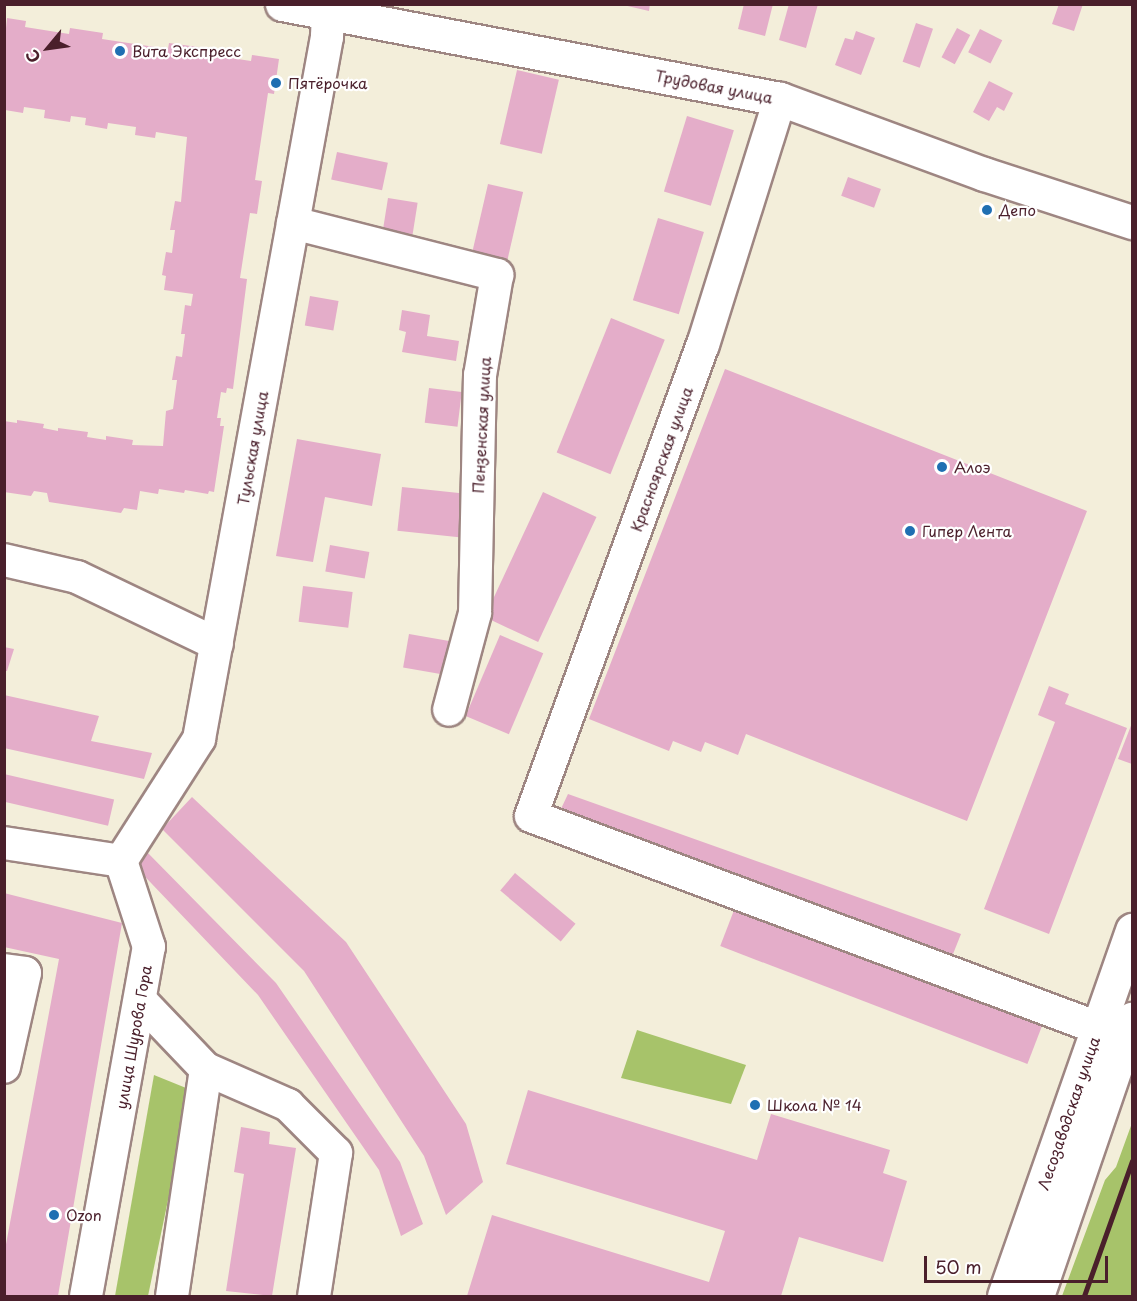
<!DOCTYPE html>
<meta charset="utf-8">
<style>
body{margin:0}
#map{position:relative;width:1137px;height:1301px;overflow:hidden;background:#f3eeda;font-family:"Playpen Sans",sans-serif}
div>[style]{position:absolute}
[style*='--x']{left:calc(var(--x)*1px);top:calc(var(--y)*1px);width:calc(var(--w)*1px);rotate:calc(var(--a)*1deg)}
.green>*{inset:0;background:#a7c36a}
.building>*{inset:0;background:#e4adc9;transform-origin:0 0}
.roads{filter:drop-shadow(2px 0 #9e8682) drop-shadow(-2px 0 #9e8682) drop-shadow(0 2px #9e8682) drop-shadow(0 -2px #9e8682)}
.minor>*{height:32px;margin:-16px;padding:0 16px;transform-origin:16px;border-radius:16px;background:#fff}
.major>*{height:33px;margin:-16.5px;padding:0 16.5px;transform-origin:16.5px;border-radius:16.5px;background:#fff}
.rail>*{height:4.5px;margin:-2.25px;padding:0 2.25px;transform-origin:2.25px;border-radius:2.25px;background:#4a1f2b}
.dots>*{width:16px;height:16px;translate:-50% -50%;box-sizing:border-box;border:3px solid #fff;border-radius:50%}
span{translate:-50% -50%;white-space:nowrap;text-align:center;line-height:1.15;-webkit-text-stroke:4.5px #fff;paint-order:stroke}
.poi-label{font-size:15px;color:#4a1f2b}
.left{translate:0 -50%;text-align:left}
.street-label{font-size:15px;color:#4a1f2b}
.frame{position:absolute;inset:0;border:6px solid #4a1f2b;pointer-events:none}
.north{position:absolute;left:18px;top:18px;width:60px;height:60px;-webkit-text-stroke:4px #fff;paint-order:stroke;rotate:241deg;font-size:16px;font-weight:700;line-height:24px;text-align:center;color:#4a1f2b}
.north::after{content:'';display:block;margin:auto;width:21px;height:27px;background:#4a1f2b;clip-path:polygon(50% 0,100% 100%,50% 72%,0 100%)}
.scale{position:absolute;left:924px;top:1256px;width:184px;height:27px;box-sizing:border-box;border:3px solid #4a1f2b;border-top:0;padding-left:8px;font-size:18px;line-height:21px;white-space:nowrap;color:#4a1f2b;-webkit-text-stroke:4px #fff;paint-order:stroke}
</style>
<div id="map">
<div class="green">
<i style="clip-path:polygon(637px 1030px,746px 1065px,731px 1104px,621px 1078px)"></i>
<i style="clip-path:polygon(154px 1075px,191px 1090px,148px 1296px,115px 1296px)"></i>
<i style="clip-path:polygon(1132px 1123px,1132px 1296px,1062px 1296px,1105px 1180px,1116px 1167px)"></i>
</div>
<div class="building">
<i style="clip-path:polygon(619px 4px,650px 4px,649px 11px)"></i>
<i style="clip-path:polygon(744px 4px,773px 4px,765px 36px,738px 29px)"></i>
<i style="clip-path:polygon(789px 4px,818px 4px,806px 48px,779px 40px)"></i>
<i style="clip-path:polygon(1059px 4px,1083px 4px,1074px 31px,1052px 24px)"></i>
<i style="clip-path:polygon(7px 18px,26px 21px,25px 27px,69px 34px,70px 28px,103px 33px,102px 39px,168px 49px,169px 43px,205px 48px,204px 54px,251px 61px,252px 55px,279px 59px,274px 94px,268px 93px,255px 180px,262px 181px,257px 214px,250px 213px,240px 278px,247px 279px,233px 389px,227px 388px,226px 393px,221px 392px,217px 418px,221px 418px,220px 426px,224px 426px,214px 492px,209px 491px,208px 494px,185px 490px,184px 493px,159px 489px,158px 494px,140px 491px,137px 510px,124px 508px,121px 513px,49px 502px,47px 493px,34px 491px,31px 496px,4px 492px,4px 421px,17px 423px,17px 420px,44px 424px,43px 428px,58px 431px,58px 428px,88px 432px,87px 437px,106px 440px,106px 436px,133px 440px,132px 445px,163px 446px,166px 411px,173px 409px,177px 380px,172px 380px,176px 356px,182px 357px,185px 334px,181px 334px,185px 305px,191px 306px,193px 294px,164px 290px,166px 276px,162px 275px,166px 252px,172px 253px,175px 230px,170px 230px,175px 201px,181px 202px,187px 137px,156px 132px,155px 138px,135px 135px,136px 127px,108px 123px,107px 129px,85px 125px,86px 118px,71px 116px,70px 122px,44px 118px,45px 110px,24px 107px,23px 113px,5px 110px,5px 38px)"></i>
<i style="left:916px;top:23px;width:18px;height:41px;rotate:19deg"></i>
<i style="left:957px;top:28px;width:15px;height:33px;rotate:28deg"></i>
<i style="left:980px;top:29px;width:25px;height:26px;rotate:27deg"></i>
<i style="clip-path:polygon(856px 31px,875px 38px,861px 75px,835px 65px,845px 38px,853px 40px)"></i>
<i style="left:517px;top:70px;width:43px;height:76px;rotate:13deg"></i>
<i style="clip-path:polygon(989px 81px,1013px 93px,1004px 111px,997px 107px,989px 121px,973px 112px)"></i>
<i style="left:687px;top:116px;width:49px;height:79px;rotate:17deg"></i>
<i style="left:337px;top:152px;width:52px;height:28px;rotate:12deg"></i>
<i style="left:848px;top:177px;width:35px;height:20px;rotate:20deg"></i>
<i style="left:488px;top:184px;width:36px;height:74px;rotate:13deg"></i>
<i style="left:388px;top:198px;width:30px;height:32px;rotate:9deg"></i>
<i style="left:658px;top:218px;width:48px;height:86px;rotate:17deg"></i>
<i style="left:310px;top:296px;width:29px;height:30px;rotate:10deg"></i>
<i style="clip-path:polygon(402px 310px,430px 315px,427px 336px,459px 341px,456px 361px,402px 352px,406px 332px,399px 330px)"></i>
<i style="left:611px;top:318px;width:58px;height:145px;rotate:22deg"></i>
<i style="clip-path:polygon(725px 369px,1087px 511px,967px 821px,746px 734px,738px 755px,705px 742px,701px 752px,673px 741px,669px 751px,589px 719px)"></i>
<i style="left:429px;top:388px;width:33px;height:35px;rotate:7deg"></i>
<i style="clip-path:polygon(297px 439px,381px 454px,372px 506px,325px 497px,313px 562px,276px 556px)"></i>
<i style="left:402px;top:487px;width:62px;height:44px;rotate:6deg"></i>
<i style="left:543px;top:492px;width:59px;height:138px;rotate:25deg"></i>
<i style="left:330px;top:545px;width:40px;height:27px;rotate:10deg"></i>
<i style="left:303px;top:586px;width:50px;height:36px;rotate:7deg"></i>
<i style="left:409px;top:634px;width:51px;height:34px;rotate:10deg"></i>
<i style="left:500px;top:635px;width:47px;height:88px;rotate:23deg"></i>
<i style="clip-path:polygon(4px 647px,14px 649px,7px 671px,4px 671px)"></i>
<i style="clip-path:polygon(1049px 686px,1069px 694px,1065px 704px,1127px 728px,1049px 934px,984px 909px,1055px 722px,1038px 715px)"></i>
<i style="clip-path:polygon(4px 695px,99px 716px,91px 741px,152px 753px,144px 779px,4px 748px)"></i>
<i style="clip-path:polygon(1132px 723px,1132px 764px,1118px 759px)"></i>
<i style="left:4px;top:774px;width:113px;height:27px;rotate:13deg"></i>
<i style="clip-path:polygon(568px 794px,961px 934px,951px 959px,559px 813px)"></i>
<i style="clip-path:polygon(192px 797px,346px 942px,466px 1124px,483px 1182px,446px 1215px,424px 1156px,304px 971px,162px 829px)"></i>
<i style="clip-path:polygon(144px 849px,276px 983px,400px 1162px,423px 1224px,401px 1236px,379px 1170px,258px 995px,131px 862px)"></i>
<i style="left:515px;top:873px;width:79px;height:23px;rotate:40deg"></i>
<i style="clip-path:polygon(4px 893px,122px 923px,58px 1296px,4px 1296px,4px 1255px,59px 959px,4px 947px)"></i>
<i style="left:736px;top:905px;width:329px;height:44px;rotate:21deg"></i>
<i style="clip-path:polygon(528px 1090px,757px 1160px,771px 1114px,890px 1150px,883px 1173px,907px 1181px,883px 1262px,799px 1237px,781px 1296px,467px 1296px,492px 1215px,709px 1282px,725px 1231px,506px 1164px)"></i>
<i style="clip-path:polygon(241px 1127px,270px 1132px,269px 1144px,296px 1148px,272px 1296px,226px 1291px,244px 1174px,234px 1172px)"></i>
</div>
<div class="roads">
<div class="minor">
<i style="--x:780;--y:99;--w:257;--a:107.4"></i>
<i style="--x:703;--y:344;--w:502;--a:110.02"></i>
<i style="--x:531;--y:816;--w:605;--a:20.5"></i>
<i style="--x:293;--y:223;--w:211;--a:14.3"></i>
<i style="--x:497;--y:275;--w:101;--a:99.6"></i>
<i style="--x:480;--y:375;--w:238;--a:91.2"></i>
<i style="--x:475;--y:613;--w:100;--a:105"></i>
<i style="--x:4;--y:560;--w:75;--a:13.1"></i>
<i style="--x:77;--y:577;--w:155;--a:25.6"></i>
<i style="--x:4;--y:843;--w:118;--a:8.7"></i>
<i style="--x:121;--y:861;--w:145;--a:-57.4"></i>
<i style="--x:199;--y:739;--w:714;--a:-79.67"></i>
<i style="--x:327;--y:37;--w:24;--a:-88"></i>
<i style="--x:4;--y:970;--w:21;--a:8"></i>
<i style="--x:25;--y:973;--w:96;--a:102.6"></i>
<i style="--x:140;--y:1000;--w:95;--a:46.3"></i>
<i style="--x:206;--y:1069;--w:230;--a:98.5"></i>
<i style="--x:206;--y:1069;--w:90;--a:23.7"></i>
<i style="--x:288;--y:1105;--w:68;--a:45"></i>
<i style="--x:336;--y:1153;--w:145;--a:98.7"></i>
<i style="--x:86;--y:1296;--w:355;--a:-79.8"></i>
<i style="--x:149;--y:947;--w:90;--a:-108"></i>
</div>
<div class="major">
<i style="--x:282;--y:4;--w:507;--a:10.8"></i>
<i style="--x:780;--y:99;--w:217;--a:20.2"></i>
<i style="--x:984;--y:174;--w:156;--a:18"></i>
<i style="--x:1004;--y:1296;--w:388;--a:-70.7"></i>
<i style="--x:1037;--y:1296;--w:293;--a:-71.1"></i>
</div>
</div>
<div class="rail">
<i style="--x:1084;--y:1296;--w:143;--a:-70.4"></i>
</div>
<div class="dots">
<i style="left:120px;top:51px;background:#1f6fb2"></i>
<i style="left:276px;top:83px;background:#1f6fb2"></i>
<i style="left:987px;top:210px;background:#1f6fb2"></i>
<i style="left:942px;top:467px;background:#1f6fb2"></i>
<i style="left:910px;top:531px;background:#1f6fb2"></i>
<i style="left:755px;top:1105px;background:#1f6fb2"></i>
<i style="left:54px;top:1215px;background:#1f6fb2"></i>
</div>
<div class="poi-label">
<span class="left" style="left:132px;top:51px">Вита Экспресс</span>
<span class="left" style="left:288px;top:83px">Пятёрочка</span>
<span class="left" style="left:999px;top:210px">Депо</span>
<span class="left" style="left:954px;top:467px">Алоэ</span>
<span class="left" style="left:922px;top:531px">Гипер Лента</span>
<span class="left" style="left:767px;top:1105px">Школа № 14</span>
<span class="left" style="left:66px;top:1215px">Ozon</span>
</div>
<div class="street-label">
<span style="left:714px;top:86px;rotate:11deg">Трудовая улица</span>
<span style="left:481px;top:425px;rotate:-87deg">Пензенская улица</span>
<span style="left:252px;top:448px;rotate:-80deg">Тульская улица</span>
<span style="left:661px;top:459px;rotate:-70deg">Красноярская улица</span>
<span style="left:133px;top:1037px;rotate:-80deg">улица Шурова Гора</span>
<span style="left:1068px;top:1113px;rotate:-71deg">Лесозаводская улица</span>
</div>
<div class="frame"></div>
<div class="north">С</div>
<div class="scale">50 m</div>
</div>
